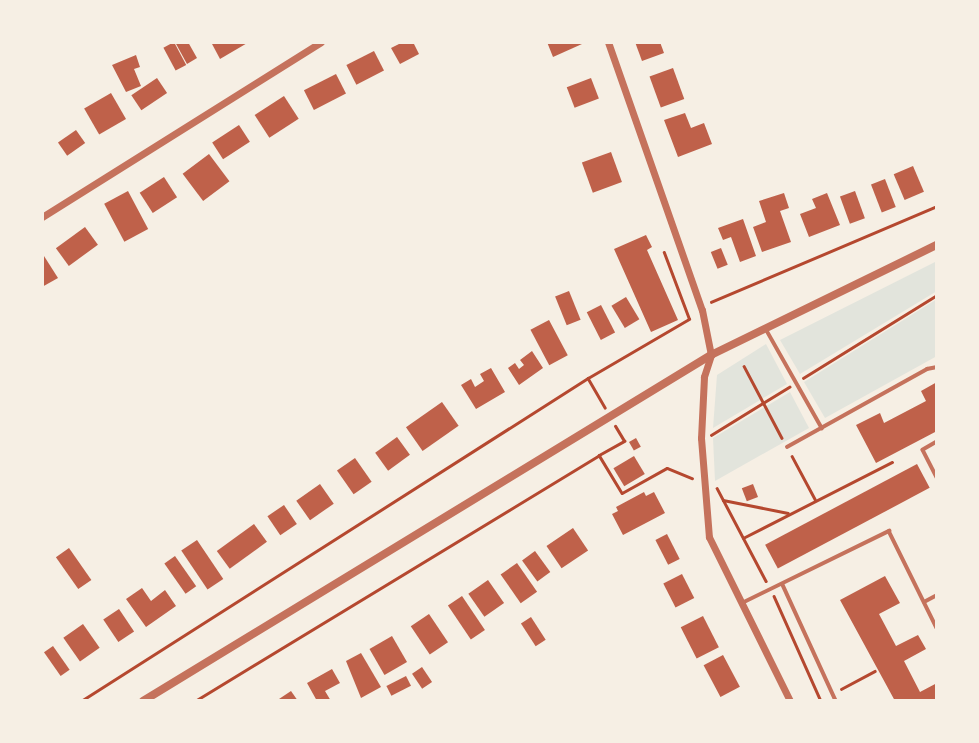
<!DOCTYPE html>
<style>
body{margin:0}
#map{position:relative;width:979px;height:743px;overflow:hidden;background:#f6efe4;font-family:"Roboto Condensed",sans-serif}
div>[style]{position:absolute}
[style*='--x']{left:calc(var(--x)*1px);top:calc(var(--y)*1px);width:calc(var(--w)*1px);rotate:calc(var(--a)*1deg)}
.green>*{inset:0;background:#e2e4dc}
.building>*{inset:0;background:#bf614a;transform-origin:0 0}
.path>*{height:2.5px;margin:-1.25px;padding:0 1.25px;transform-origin:1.25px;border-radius:1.25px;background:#b5482f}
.service>*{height:3.5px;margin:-1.75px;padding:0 1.75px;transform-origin:1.75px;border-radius:1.75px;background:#c5725c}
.minor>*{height:7px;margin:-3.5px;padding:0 3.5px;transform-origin:3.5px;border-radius:3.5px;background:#c5725c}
.tertiary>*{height:8px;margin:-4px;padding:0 4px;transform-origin:4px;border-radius:4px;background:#c5725c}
span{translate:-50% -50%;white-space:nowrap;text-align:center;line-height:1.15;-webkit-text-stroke:5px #f6efe4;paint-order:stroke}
.frame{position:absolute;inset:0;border:44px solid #f6efe4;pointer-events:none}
</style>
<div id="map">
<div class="green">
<i style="clip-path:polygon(937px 261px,937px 291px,800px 374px,780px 340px)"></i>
<i style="clip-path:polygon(937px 299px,937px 356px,825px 418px,804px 382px)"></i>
<i style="clip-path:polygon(766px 344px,787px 384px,713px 428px,717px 375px)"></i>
<i style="clip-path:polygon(790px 392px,809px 428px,715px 481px,713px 438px)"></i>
</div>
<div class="building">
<i style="left:174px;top:42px;width:26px;height:12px;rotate:62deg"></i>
<i style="clip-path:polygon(175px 42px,188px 42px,197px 58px,187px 64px)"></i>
<i style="clip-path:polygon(211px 42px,249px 42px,220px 59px)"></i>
<i style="clip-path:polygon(403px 42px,413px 42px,419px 54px,400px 64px,391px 48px)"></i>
<i style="clip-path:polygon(547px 42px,582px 42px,582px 44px,553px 57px)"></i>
<i style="clip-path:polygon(635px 42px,660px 42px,664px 53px,642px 61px)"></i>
<i style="left:374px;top:51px;width:22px;height:31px;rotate:63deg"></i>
<i style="clip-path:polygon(136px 55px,140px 67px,134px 69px,141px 86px,126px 92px,112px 65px)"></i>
<i style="left:673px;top:68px;width:33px;height:25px;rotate:70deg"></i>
<i style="left:336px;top:74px;width:22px;height:36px;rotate:63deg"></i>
<i style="left:157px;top:78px;width:18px;height:31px;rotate:56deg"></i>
<i style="left:591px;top:78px;width:22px;height:26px;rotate:69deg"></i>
<i style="left:111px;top:93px;width:30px;height:31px;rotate:60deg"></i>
<i style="left:284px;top:96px;width:27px;height:35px;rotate:57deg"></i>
<i style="clip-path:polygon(685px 113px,691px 128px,704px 123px,712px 144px,678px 157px,664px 120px)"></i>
<i style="left:239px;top:125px;width:20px;height:32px;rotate:57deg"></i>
<i style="left:76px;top:130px;width:16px;height:22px;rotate:55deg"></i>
<i style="left:611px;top:152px;width:32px;height:31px;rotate:70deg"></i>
<i style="left:209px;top:154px;width:34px;height:33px;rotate:53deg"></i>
<i style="left:913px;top:166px;width:28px;height:21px;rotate:67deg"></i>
<i style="left:164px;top:177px;width:24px;height:29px;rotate:57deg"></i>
<i style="left:885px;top:179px;width:30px;height:15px;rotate:69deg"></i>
<i style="left:128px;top:191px;width:43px;height:27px;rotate:62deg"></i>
<i style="left:855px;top:191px;width:29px;height:16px;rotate:70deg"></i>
<i style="clip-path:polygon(784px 193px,789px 208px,780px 211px,791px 242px,762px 252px,753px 227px,766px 222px,759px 201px)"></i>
<i style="clip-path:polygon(827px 193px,840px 225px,809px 237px,800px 214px,816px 208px,812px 199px)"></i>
<i style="clip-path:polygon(743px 219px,756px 256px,740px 262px,731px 237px,723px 240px,718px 228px)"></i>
<i style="left:85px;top:227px;width:22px;height:36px;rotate:54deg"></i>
<i style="clip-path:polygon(646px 235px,652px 247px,647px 250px,678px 320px,651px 332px,614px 249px)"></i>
<i style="left:721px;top:248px;width:18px;height:11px;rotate:68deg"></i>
<i style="clip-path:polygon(44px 256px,58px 278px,42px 287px,42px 257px)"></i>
<i style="left:569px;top:291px;width:31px;height:15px;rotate:68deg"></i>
<i style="left:626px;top:297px;width:26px;height:17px;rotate:59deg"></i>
<i style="left:601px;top:305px;width:31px;height:16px;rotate:63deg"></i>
<i style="left:549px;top:320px;width:40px;height:21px;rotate:62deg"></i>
<i style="clip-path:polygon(532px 351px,543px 368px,519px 385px,508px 368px,515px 363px,519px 369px,524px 365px,520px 360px)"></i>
<i style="clip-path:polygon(491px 368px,505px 392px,476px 409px,461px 385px,471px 379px,475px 387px,484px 381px,480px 374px)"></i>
<i style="clip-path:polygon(937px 382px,937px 431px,876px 463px,856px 425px,880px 413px,884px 423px,926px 401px,921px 391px)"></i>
<i style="left:442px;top:402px;width:29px;height:44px;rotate:55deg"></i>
<i style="left:397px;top:437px;width:22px;height:27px;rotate:54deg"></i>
<i style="left:636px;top:438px;width:10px;height:8px;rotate:61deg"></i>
<i style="left:634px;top:456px;width:21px;height:24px;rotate:59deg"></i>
<i style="left:355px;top:458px;width:29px;height:22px;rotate:55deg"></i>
<i style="left:917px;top:464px;width:27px;height:172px;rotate:62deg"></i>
<i style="left:320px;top:484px;width:24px;height:29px;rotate:55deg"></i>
<i style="left:753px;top:484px;width:14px;height:12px;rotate:69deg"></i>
<i style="clip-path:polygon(644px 492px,646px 496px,654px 492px,665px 513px,623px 535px,612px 514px,618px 511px,616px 507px)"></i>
<i style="left:284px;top:505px;width:23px;height:20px;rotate:56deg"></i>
<i style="left:254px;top:524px;width:22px;height:46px;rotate:54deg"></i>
<i style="left:573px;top:528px;width:27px;height:32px;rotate:56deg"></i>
<i style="left:667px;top:534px;width:28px;height:13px;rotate:63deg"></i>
<i style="left:197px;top:540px;width:47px;height:19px;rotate:56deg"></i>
<i style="left:69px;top:548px;width:39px;height:16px;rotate:55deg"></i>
<i style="left:535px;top:551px;width:26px;height:16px;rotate:54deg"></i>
<i style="left:175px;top:556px;width:37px;height:13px;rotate:55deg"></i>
<i style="left:517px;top:563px;width:35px;height:20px;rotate:55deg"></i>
<i style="left:682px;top:574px;width:27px;height:21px;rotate:63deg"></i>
<i style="clip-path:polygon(885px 576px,900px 603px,879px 614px,896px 646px,918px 635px,926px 649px,904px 661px,920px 692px,937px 683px,937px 701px,895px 701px,840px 600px)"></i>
<i style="left:488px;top:580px;width:28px;height:24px;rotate:55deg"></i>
<i style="clip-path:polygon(142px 588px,151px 601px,165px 590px,176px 606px,146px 627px,126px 599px)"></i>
<i style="left:462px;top:596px;width:41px;height:17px;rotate:56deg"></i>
<i style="left:119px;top:609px;width:27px;height:19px;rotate:56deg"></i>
<i style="left:429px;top:614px;width:34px;height:22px;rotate:56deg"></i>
<i style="left:703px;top:616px;width:35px;height:25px;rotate:63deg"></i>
<i style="left:531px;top:617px;width:27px;height:12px;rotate:57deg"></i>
<i style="left:83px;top:624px;width:29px;height:24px;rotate:55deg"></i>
<i style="left:392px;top:636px;width:30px;height:26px;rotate:60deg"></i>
<i style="left:53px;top:646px;width:29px;height:11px;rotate:55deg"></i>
<i style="clip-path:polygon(361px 653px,381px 687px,361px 698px,346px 661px)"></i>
<i style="left:723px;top:655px;width:36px;height:22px;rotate:62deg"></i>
<i style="left:422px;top:667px;width:18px;height:12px;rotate:56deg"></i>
<i style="clip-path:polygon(332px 669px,340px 683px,325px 691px,331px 701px,317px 701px,307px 683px)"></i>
<i style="left:406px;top:676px;width:11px;height:22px;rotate:63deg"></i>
<i style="clip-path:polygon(291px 691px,298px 701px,276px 701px)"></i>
</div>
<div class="path">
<i style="--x:711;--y:302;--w:246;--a:-23"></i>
<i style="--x:744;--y:366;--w:81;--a:62.2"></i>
<i style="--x:588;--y:378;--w:34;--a:60"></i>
<i style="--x:803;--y:378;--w:158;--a:-31.8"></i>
<i style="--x:711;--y:435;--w:92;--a:-31.6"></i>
<i style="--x:599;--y:455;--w:29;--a:-29"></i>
<i style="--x:624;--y:441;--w:17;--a:-121"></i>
<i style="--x:792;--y:456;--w:49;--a:61.9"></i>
<i style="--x:717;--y:488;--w:105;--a:62.2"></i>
<i style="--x:723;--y:500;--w:66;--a:11.3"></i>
<i style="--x:743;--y:538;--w:167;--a:-27"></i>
<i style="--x:774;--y:596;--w:115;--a:65.9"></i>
<i style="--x:841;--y:689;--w:38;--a:-28"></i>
<i style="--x:81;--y:701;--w:601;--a:-32.5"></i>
<i style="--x:588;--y:378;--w:117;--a:-30.3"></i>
<i style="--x:689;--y:319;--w:71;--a:-110.7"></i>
<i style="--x:195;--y:701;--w:473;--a:-31.3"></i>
<i style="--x:599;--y:455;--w:44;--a:58.8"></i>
<i style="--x:622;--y:493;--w:51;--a:-29.1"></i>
<i style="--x:667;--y:468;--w:27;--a:22"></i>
</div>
<div class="service">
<i style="--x:766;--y:329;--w:114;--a:60.5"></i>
<i style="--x:937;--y:442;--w:16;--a:150"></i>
<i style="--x:923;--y:450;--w:31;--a:63"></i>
<i style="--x:787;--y:447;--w:160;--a:-29.1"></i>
<i style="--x:927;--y:369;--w:10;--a:-11"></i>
<i style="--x:783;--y:585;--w:128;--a:65.4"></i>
<i style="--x:924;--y:602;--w:15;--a:-28"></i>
<i style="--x:742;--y:603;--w:164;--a:-26.1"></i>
<i style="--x:889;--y:531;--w:108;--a:63.7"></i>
</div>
<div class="minor">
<i style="--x:608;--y:42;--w:284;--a:70.7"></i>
<i style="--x:702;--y:310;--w:46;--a:78.7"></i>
<i style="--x:711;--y:355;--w:23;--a:108"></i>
<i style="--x:704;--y:377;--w:61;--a:92.8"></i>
<i style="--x:701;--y:438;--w:99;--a:85.4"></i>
<i style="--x:709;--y:537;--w:183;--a:63.7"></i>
<i style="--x:42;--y:217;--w:329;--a:-32.1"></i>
</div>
<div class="tertiary">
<i style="--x:143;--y:701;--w:665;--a:-31.35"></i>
<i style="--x:711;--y:355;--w:251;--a:-26"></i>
</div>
<div class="frame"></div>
</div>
